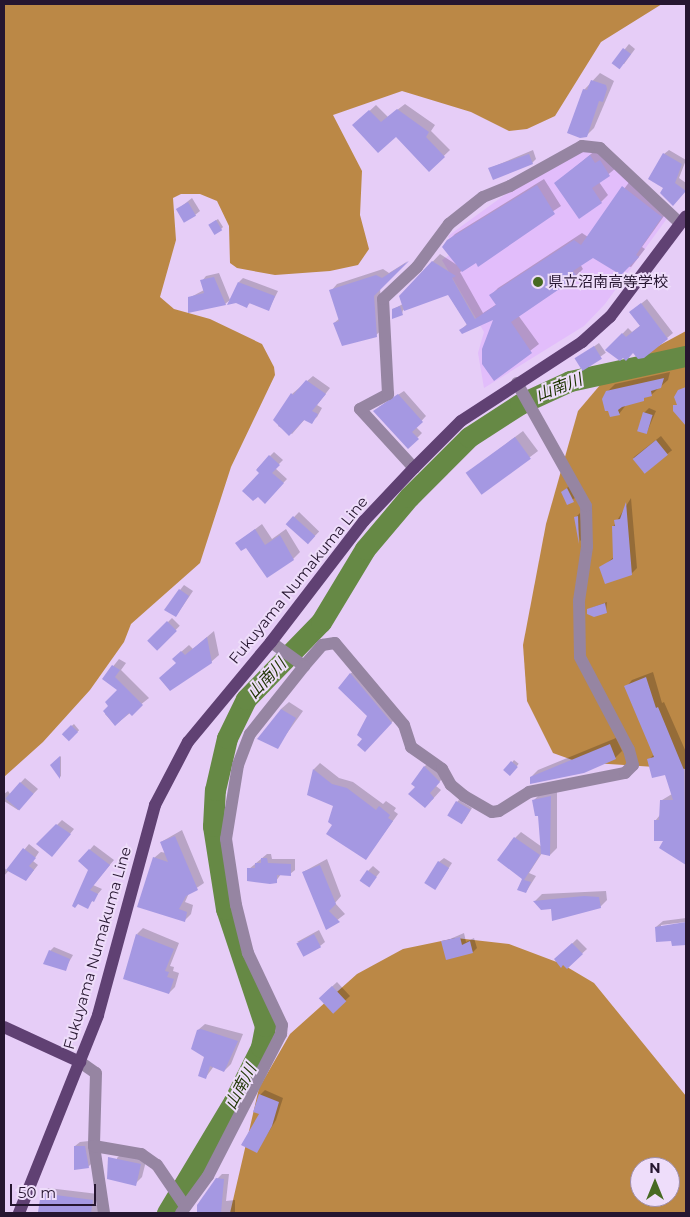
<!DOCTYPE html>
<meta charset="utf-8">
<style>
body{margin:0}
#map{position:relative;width:690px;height:1217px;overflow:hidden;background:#e6cdf7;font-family:Montserrat,"Noto Sans JP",sans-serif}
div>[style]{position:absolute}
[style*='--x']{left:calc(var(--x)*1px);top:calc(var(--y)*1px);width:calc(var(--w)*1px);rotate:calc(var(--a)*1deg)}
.built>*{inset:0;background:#e2bdfb}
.forest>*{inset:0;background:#bb8846}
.shadow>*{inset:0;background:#0003;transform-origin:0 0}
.river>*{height:21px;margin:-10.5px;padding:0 10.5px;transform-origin:10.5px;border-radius:10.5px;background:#668945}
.building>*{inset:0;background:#a598e2;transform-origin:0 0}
.minor>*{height:12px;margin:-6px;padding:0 6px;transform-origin:6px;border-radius:6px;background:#9685a2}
.major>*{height:12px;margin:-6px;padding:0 6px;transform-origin:6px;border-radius:6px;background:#604173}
.dots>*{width:14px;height:14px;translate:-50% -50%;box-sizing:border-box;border:2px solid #eeddfa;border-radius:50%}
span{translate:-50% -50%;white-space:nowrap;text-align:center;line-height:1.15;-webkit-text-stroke:4px #eeddfa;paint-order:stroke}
.poi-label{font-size:15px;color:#261630}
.left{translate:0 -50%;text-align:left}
.street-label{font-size:15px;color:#261630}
.water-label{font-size:16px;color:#1d3400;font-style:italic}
.frame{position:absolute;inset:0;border:5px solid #261630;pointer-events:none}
.north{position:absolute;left:630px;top:1157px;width:50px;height:50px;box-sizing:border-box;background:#eeddfa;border:1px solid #9e8da9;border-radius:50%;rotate:0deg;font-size:14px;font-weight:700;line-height:20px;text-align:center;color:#261630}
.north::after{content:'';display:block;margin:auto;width:18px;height:22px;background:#476a22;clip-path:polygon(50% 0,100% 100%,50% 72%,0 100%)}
.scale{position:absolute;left:10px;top:1184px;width:86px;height:22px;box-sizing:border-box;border:2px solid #261630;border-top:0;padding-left:6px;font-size:15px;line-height:18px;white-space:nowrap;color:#261630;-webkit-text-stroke:4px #eeddfa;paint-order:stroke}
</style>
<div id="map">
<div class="built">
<i style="clip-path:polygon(594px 149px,668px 217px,605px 304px,584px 326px,484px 388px,478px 353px,484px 332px,442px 260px,455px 251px,448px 236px,510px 191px,585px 150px)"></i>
</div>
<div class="forest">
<i style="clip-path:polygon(4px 4px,662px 4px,601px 42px,555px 116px,527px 129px,509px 131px,471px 112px,402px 91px,333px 115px,362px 171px,360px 215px,369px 249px,358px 265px,330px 271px,275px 275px,237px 268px,230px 263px,229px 226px,217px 201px,200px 194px,181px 194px,173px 198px,176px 240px,160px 297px,174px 309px,210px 319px,262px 344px,274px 367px,275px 375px,231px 467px,200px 563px,131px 624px,124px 642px,90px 690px,43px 742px,4px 777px)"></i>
<i style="clip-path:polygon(686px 331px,686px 769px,578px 762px,553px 753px,527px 701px,523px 645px,546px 524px,578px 411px,612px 371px)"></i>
<i style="clip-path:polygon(evenodd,456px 938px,509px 944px,562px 964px,594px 983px,686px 1096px,686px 1213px,230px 1213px,259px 1088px,290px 1034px,357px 974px,403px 949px,456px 938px,640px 1167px,670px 1167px,670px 1197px,640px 1197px,640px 1167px)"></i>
</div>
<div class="shadow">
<i style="clip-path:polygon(629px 44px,635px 49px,624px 64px,613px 64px)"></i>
<i style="clip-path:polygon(600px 73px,614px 81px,594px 128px,586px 136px,584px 90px)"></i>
<i style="clip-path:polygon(405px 104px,435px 125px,431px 131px,450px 150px,429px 170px,396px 135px,354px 125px,376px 105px,388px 117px)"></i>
<i style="clip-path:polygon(597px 149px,616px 168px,599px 182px,608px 195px,601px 202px,556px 183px)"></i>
<i style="clip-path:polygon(533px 150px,536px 159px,532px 163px,490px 168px)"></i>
<i style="clip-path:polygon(669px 150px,686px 160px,679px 178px,686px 183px,686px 190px,673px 204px,665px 188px,664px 154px)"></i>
<i style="clip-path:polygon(544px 179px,561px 206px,460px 272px,483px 313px,497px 304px,491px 295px,498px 288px,582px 233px,588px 237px,630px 181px,669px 209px,642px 247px,645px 249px,631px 267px,593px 256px,580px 264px,583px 269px,576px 276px,518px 315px,539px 344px,494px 379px,495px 318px,461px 330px,467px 324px,448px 294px,403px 310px,402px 314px,393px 309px,403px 304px,400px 296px,440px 254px,457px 265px,448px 241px,455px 234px)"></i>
<i style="clip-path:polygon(192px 198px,200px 211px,195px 215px,178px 209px)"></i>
<i style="clip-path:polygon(218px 219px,223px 227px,221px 229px,212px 223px)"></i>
<i style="clip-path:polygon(408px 261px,380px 288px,383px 329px,376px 335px,334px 323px,340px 318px,331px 291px,337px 284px,383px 269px,389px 273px)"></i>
<i style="clip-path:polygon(219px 273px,230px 300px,225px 304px,189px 298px,204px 290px,202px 281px,206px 276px)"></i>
<i style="clip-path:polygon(243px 278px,278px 291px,269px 309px,251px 302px,247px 306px,239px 282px)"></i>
<i style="clip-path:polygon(647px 299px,673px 333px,667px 338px,623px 357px,607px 350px,628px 328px,632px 332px,641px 325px,637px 307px)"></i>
<i style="left:599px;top:343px;width:12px;height:28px;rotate:55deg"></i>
<i style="clip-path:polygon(670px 372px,668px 380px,651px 395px,626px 405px,619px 414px,607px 392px,615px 384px)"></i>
<i style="clip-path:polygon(313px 376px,330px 388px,317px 405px,322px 408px,317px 417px,311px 422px,305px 419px,292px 434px,278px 426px,292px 394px)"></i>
<i style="clip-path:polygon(404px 391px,426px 416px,416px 427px,422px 433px,408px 447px,379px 407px)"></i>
<i style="clip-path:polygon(649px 408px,656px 411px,647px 432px,644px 413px)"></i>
<i style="left:523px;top:431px;width:25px;height:69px;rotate:53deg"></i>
<i style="left:661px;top:436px;width:18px;height:35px;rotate:52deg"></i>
<i style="clip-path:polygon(274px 452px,283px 460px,275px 468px,287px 479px,265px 502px,261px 473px,257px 469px)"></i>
<i style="clip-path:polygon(570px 485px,581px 494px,567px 503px,563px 492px)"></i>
<i style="clip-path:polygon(631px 498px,637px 568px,631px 574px,601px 568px,614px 557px,613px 527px)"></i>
<i style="left:299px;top:512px;width:28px;height:16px;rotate:44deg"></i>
<i style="clip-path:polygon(580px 513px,583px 538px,580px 541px,576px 517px)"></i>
<i style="clip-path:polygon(262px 524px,272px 539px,286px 529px,300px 552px,293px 559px,237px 543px)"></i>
<i style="clip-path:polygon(184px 585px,193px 591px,176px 616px,180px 590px)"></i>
<i style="clip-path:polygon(607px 602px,606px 612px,589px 610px,591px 608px)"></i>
<i style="left:172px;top:618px;width:11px;height:32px;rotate:45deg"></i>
<i style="clip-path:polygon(214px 631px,219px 655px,211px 662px,177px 663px,181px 652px,189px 645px,193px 649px)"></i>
<i style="clip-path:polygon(119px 659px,126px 663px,121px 670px,149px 698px,115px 725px,105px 714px,119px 690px,103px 679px)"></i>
<i style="clip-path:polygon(355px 670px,396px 718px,365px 750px,368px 715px,350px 674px)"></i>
<i style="clip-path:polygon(653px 672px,662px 703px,664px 702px,686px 752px,686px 863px,665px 851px,665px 840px,655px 821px,660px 815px,662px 800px,672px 794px,665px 773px,649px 760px,654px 754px,626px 687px,632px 680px)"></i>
<i style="clip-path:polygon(289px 702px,303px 711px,277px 747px,281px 709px)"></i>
<i style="left:74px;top:724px;width:8px;height:14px;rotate:50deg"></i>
<i style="clip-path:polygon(616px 738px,622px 751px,615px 758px,531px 777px,538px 770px)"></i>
<i style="clip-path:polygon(61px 756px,61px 776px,60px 777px,51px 765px)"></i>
<i style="clip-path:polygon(431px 760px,446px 774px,436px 786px,441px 790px,432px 800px,416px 787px,424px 767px)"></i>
<i style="left:514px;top:760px;width:6px;height:13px;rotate:39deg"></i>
<i style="clip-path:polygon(320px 763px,339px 778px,353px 782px,383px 804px,386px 801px,396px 808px,394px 811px,398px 814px,366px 858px,334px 825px,334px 805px,308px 794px,314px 769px)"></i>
<i style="clip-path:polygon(25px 778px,38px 789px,18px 810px,4px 801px,4px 794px,8px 791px,10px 794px)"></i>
<i style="clip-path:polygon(557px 790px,557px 848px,550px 855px,542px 853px,529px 873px,536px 876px,526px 892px,515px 838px,521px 832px,542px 847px,539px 814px,534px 800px,541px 793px)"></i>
<i style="clip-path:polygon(459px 800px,472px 808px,464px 821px,457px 802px)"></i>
<i style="clip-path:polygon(62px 820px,74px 829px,56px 851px,38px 844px)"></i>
<i style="clip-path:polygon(182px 830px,204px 883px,189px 893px,185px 902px,193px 905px,191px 914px,185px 920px,139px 906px,154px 858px,161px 852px,166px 853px,161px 842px)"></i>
<i style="clip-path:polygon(29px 844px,39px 852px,33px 861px,38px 865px,30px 875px,9px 870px,4px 876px,4px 867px,7px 871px)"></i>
<i style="clip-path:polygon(94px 845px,114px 860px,93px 885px,102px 889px,87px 907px,79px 903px,89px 869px,80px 861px)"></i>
<i style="clip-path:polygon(267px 854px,271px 854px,272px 859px,295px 859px,295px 870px,290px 874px,281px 874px,276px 881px,249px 869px)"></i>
<i style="clip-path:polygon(444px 858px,452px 863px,439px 883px,439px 862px)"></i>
<i style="clip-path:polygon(327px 859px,341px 896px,335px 903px,345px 914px,327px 928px,303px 872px)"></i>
<i style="clip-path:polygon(373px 866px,380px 872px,369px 886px,368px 871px)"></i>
<i style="clip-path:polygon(606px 891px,607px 900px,600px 907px,553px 919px,552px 908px,542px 909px,535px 901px,542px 894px)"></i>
<i style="clip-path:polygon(686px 918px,686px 922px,661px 925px,661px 928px,686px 925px,686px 944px,673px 945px,673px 940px,656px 927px,663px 921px)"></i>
<i style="clip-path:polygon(143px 928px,179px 943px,170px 966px,174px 967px,173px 971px,179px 973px,175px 987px,169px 993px,137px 934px)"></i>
<i style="clip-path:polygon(319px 930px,325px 942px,320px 946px,297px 942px)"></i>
<i style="clip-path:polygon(464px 933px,466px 942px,474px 938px,477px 948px,473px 952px,443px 942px)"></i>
<i style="clip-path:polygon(577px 939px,587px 949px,567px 967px,555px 960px)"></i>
<i style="clip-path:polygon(54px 947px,73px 955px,65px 969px,50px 951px)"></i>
<i style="clip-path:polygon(337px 982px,350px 996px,333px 1012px,324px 994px)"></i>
<i style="clip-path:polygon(205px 1024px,243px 1034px,231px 1064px,224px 1071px,214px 1066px,206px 1077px,206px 1057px,198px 1030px)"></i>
<i style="clip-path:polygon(265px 1090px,283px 1098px,276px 1120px,257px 1151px,260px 1095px)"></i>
<i style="clip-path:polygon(89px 1141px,93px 1162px,88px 1167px,75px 1146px,80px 1142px)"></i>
<i style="clip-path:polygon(124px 1151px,147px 1157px,142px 1177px,135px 1184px,117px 1179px,117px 1158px)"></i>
<i style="clip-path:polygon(222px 1174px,229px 1174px,226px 1201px,235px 1200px,235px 1213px,208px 1213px,217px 1179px)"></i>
<i style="clip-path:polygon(48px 1188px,98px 1194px,96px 1205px,100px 1205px,100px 1213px,39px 1211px,42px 1194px)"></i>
</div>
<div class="river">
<i style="--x:167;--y:1213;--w:131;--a:-59.1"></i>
<i style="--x:234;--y:1101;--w:60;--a:-63.4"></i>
<i style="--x:261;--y:1047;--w:21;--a:-79"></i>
<i style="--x:265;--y:1026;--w:123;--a:-108.4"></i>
<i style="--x:226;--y:909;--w:84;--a:-98.9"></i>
<i style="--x:213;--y:826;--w:36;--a:-87"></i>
<i style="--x:215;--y:790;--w:53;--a:-77"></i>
<i style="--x:227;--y:738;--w:43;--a:-64"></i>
<i style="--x:246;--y:699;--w:107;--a:-45.8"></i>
<i style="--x:321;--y:622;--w:85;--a:-58.9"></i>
<i style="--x:365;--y:549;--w:68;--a:-49.8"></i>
<i style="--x:409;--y:497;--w:85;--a:-45"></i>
<i style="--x:469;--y:437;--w:61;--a:-32.9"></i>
<i style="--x:520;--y:404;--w:55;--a:-24.7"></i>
<i style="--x:570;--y:381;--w:119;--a:-12.2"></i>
</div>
<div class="building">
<i style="left:623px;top:48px;width:10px;height:19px;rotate:37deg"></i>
<i style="clip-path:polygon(591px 80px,606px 85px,607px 89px,603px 102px,599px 101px,587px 137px,580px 138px,567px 133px,583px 89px,587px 90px)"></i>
<i style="clip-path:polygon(397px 109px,429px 132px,426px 137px,445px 157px,429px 172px,396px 137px,378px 153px,352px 125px,369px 110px,381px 122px)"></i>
<i style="clip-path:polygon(663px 153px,682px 164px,675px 183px,686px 191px,673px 206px,660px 193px,663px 188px,648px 179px)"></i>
<i style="clip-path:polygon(529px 154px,533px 164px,493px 180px,488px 168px)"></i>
<i style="clip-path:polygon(590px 155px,595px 163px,600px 160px,610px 176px,592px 188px,602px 203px,579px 219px,554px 183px)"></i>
<i style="clip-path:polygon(537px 185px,555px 214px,478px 267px,476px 263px,462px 272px,442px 247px,447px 240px)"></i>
<i style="clip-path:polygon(622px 186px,662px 217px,636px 255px,639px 257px,621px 275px,593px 258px,573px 271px,577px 277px,511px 322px,532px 353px,494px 381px,482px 364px,482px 349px,493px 320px,462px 334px,459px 330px,467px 325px,448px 295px,404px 311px,399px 296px,432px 261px,456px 276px,452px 278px,475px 319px,496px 305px,489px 295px,574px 240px,581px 245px)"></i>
<i style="left:188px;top:202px;width:16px;height:14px;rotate:60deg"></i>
<i style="left:216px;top:220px;width:12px;height:9px;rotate:59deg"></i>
<i style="clip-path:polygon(409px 261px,374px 296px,377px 337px,342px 346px,333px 323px,339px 321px,329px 290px,376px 275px,382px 278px)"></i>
<i style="clip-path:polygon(214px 277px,226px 305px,188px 313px,188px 297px,204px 293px,200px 280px)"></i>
<i style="clip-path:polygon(238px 282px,275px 296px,269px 311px,249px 303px,247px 308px,236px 303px,227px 305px)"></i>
<i style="clip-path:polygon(641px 303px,668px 339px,644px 358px,638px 359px,633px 353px,626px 361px,623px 358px,620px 361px,605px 350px,622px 333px,626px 337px,640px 326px,629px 312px)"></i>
<i style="clip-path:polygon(400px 306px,403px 315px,392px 319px,392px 309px)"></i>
<i style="left:594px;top:346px;width:15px;height:23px;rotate:58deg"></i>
<i style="clip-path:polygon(664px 378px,661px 388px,651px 391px,652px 396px,644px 398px,644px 401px,622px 407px,618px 410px,620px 415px,610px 417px,608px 411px,605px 411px,602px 399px,606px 391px)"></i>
<i style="clip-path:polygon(306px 380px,326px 394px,312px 411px,318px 414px,312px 424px,304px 420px,289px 436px,273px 420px,291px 393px,293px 395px)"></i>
<i style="clip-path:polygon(686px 387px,686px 426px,673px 411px,673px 405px,677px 405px,674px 397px,678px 390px)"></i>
<i style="clip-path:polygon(398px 394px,423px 422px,412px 432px,419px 439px,408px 449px,373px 411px)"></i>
<i style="left:643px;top:412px;width:10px;height:20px;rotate:17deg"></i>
<i style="left:515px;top:437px;width:27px;height:61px;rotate:54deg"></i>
<i style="left:656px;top:440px;width:19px;height:30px;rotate:51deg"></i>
<i style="clip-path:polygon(269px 455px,280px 465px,272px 473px,284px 483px,265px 504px,258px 497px,253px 501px,242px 491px,259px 473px,256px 470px)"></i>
<i style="clip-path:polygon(567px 488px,574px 502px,567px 505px,561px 492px)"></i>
<i style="clip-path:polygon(626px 502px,632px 575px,605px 584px,599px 567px,613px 559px,612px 526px,615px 526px,614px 520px,620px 519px)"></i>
<i style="left:293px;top:516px;width:30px;height:11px;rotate:42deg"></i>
<i style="clip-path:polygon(578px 516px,579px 544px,574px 517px)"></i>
<i style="clip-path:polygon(255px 529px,265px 545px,280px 535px,294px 560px,267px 578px,246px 548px,241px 551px,235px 543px)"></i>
<i style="clip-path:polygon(179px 589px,189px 596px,176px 617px,164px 610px)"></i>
<i style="clip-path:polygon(605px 603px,607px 613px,594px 617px,587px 614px,587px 609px)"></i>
<i style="left:167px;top:621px;width:14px;height:28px;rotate:45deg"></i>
<i style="clip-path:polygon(207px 637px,212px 663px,170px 691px,159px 678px,176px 663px,172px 659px,181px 651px,185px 655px)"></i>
<i style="clip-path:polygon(112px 665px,120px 670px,115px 677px,143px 705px,132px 716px,129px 713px,115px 726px,103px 711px,108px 706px,105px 702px,117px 690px,102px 679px)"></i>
<i style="clip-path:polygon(350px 673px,392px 723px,365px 752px,357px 745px,362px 739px,357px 735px,367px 716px,338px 688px)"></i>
<i style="clip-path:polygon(646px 677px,656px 708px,658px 707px,684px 770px,686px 865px,659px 848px,663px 841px,654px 841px,654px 820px,659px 820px,660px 800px,673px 800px,665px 775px,652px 778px,647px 759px,654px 757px,624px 686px)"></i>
<i style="clip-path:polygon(281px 709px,296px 718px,278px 749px,257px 739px)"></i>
<i style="left:71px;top:725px;width:10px;height:13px;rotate:45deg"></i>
<i style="clip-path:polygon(610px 744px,616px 759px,584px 773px,530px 784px,530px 777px)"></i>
<i style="clip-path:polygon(60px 756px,60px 779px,50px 765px)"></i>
<i style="left:511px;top:761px;width:9px;height:12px;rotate:41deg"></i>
<i style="clip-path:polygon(424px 766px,440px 782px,430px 793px,434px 798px,425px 808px,408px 794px,415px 787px,411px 784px)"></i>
<i style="clip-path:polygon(313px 769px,332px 784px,347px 788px,376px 810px,379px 806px,390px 815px,388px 818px,393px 821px,366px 860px,326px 834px,332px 825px,328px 822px,333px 806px,307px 795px)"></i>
<i style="left:20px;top:782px;width:18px;height:22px;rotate:41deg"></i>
<i style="clip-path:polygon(551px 796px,550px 856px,541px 854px,538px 816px,535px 816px,532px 800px)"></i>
<i style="left:456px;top:801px;width:17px;height:17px;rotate:31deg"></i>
<i style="clip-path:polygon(56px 824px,71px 834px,52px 857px,36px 844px)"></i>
<i style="clip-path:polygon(175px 836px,198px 890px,186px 896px,179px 909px,187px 912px,185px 922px,137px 907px,153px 857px,168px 862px,160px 842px)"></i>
<i style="clip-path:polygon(514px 837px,540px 855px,524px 880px,531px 882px,526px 893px,517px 890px,522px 879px,497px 860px)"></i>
<i style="clip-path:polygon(23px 848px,36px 858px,29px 866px,34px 870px,26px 881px,6px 870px)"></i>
<i style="clip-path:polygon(89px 849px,110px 865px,90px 890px,98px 894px,94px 902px,92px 901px,88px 909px,78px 904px,75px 908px,72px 906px,88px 870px,78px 861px)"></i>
<i style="clip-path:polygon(261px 858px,267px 858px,268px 863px,291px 864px,291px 876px,277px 875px,277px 883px,270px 884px,247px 881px,247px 868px,255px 868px,255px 863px,261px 863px)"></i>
<i style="left:438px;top:861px;width:13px;height:26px;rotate:32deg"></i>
<i style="clip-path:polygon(320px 865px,336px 904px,329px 911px,340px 922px,326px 930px,302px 872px)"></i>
<i style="left:367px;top:870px;width:12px;height:13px;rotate:35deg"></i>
<i style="clip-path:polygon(584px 896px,599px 897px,601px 908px,552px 921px,551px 909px,541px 910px,533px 901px)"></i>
<i style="clip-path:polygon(686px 922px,686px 945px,672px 946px,671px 941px,656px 942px,655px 927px)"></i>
<i style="clip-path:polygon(136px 934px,174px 949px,165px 971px,169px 972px,167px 977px,174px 979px,169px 994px,123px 979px)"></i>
<i style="left:314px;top:934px;width:15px;height:20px;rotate:62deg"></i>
<i style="clip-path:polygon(460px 937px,462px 945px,470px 941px,473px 953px,446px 960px,441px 941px)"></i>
<i style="clip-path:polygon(572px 943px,583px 954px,567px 969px,563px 965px,561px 968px,554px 959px)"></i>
<i style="clip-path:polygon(49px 950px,70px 959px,66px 971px,43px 964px)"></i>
<i style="left:332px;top:986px;width:21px;height:18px;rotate:47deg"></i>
<i style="clip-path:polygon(201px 1029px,238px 1041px,224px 1072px,210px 1066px,206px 1079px,198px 1076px,204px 1057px,191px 1049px,197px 1030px)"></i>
<i style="clip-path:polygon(259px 1094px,279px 1102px,272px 1126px,257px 1153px,241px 1145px,259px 1114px,253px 1112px)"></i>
<i style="clip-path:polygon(74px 1146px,85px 1146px,89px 1168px,74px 1170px)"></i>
<i style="clip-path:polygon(108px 1157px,141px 1164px,136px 1186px,107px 1179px)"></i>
<i style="clip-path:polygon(216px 1178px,224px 1179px,221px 1213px,197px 1213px,197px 1205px)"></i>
<i style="clip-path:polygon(41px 1193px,93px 1200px,91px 1213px,38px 1212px)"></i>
</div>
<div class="minor">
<i style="--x:414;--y:468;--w:80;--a:-132.5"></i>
<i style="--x:360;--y:409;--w:32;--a:-28"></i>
<i style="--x:388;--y:394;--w:95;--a:-93"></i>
<i style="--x:383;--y:299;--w:47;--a:-43.3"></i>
<i style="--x:417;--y:267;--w:54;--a:-53.3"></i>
<i style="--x:449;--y:224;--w:43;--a:-38.5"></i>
<i style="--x:483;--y:197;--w:29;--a:-22"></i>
<i style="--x:510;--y:186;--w:82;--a:-29.1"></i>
<i style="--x:582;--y:146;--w:18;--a:6"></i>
<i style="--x:600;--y:148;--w:110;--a:43.2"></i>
<i style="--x:271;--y:642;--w:41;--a:36"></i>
<i style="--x:304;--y:666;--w:28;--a:-49"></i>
<i style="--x:322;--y:645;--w:13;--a:-9"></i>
<i style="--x:335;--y:643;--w:107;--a:49.9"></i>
<i style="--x:404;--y:725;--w:23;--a:72"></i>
<i style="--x:411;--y:747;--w:38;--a:35"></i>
<i style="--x:442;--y:769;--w:18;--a:61"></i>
<i style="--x:451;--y:785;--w:17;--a:40"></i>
<i style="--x:464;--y:796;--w:32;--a:30"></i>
<i style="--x:492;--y:812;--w:7;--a:-8"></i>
<i style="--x:499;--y:811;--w:36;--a:-32"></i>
<i style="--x:529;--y:792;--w:98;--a:-11.2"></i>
<i style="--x:625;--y:773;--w:11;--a:-45"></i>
<i style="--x:633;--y:765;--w:16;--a:-105"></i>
<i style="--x:629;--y:750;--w:105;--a:-117.8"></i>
<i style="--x:580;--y:657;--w:56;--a:-91"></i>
<i style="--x:579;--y:601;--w:55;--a:-81.6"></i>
<i style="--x:587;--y:547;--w:41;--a:-91.4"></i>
<i style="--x:586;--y:506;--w:141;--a:-119.3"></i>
<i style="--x:80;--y:1062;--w:19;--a:35"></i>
<i style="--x:96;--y:1073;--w:73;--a:91.6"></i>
<i style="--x:94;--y:1146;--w:68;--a:81.5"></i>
<i style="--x:94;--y:1146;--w:48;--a:9.7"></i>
<i style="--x:141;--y:1154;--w:19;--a:35"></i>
<i style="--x:157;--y:1165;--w:50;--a:55.7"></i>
<i style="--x:181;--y:1213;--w:46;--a:-53.9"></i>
<i style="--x:208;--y:1176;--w:160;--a:-62.8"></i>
<i style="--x:281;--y:1034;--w:9;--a:-84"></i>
<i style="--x:282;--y:1025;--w:80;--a:-115.3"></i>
<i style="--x:248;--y:953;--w:49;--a:-104"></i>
<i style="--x:236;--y:905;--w:67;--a:-98.6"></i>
<i style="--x:226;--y:839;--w:75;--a:-80.8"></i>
<i style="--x:238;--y:765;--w:33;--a:-69"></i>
<i style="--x:250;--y:734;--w:87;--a:-51.5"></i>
</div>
<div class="major">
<i style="--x:4;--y:1027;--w:84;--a:24.7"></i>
<i style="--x:19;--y:1213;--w:213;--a:-68.2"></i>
<i style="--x:98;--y:1015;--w:218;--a:-74.8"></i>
<i style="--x:155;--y:805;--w:71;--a:-62.4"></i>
<i style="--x:188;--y:742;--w:130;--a:-50.3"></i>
<i style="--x:271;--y:642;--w:153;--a:-52.5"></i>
<i style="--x:364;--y:521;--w:73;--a:-46.7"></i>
<i style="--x:414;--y:468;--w:66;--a:-45"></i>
<i style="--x:461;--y:421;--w:145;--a:-33.1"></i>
<i style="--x:582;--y:342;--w:38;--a:-42"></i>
<i style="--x:610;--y:317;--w:126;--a:-53"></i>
</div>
<div class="dots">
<i style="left:538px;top:282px;background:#476a22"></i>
</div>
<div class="poi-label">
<span class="left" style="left:548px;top:282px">県立沼南高等学校</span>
</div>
<div class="street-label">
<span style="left:298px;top:580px;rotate:-51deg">Fukuyama Numakuma Line</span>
<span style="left:97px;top:948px;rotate:-74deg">Fukuyama Numakuma Line</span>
</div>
<div class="water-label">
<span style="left:559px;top:388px;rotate:-21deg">山南川</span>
<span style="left:267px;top:679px;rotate:-47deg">山南川</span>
<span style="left:241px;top:1087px;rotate:-62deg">山南川</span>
</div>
<div class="frame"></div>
<div class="north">N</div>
<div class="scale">50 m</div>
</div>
